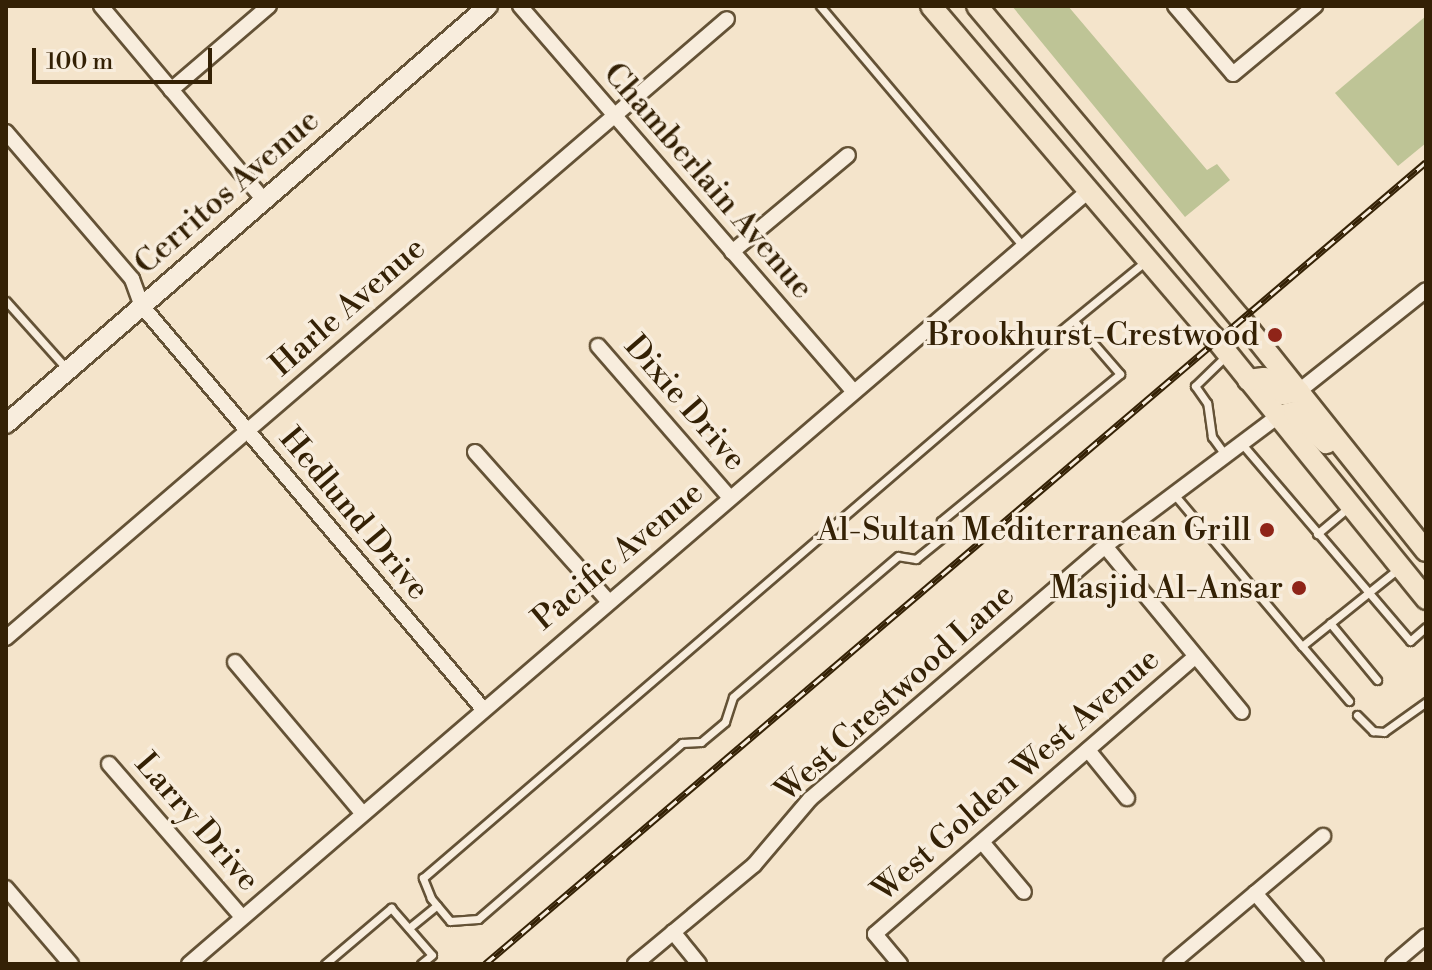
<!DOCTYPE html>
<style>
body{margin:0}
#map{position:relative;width:1432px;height:970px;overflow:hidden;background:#f4e4cb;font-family:"Libre Bodoni",serif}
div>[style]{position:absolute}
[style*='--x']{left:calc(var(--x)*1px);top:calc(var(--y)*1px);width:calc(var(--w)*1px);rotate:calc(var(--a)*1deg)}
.green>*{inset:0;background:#bec496}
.roads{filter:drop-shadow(2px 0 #645236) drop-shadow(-2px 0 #645236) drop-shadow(0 2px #645236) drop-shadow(0 -2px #645236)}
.lane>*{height:7px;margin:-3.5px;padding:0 3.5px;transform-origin:3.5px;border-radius:3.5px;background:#f8eddd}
.street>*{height:14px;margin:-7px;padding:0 7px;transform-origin:7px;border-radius:7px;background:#f8eddd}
.secondary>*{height:18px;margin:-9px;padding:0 9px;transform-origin:9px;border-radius:9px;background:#f8eddd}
.primary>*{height:20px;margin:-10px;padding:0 10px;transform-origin:10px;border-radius:10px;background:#f4e4cb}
.rail>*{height:7px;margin-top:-3.5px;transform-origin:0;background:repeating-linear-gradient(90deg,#f8eddd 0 12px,#342105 0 24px);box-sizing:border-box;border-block:2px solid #342105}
.dots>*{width:22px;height:22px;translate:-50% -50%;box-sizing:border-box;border:4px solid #f8eddd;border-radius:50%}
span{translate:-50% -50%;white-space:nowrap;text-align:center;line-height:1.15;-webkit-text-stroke:7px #f8eddd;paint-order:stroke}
.street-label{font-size:32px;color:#342105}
.poi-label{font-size:32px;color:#342105}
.right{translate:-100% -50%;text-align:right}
.frame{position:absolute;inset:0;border:8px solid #342105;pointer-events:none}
.scale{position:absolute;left:32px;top:48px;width:180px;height:36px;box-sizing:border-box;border:4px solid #342105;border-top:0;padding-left:10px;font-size:24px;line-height:28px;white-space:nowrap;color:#342105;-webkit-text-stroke:6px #f8eddd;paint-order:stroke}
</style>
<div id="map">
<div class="green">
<i style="clip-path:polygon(1012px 6px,1068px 6px,1207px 170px,1217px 164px,1230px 180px,1185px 217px)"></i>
<i style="clip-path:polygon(1426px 16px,1426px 143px,1398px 166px,1335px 93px)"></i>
</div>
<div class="roads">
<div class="lane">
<i style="--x:820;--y:6;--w:316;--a:49.8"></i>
<i style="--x:6;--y:301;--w:90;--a:48.2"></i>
<i style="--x:1075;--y:322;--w:69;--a:49.1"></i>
<i style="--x:1120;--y:374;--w:232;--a:140.6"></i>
<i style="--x:941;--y:521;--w:16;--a:83"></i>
<i style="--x:943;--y:537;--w:35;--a:141"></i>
<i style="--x:916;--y:559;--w:18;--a:-171"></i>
<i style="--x:898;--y:556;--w:217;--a:139.5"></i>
<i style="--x:733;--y:697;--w:26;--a:108"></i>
<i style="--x:725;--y:722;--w:31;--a:140"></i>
<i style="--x:701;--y:742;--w:19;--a:177"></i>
<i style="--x:682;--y:743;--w:269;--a:139.2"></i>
<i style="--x:478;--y:919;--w:28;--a:176"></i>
<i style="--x:450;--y:921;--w:30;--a:-130"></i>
<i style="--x:431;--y:898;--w:22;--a:-112"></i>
<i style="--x:423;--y:878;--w:832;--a:-40.66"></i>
<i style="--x:1054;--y:336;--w:119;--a:-39.2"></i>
<i style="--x:1242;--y:444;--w:259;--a:49.5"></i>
<i style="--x:1410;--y:641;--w:21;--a:-41"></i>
<i style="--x:1226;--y:456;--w:24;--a:-126"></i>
<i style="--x:1212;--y:437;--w:34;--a:-98"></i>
<i style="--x:1207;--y:403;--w:21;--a:-125"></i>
<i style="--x:1195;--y:386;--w:43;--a:-44.1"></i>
<i style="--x:1173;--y:493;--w:200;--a:49.9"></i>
<i style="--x:1317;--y:534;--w:42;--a:-40.2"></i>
<i style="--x:1330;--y:623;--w:74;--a:50.5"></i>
<i style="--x:1349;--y:701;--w:72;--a:-130.5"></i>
<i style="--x:1302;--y:646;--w:123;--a:-38.7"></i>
<i style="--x:1357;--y:715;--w:23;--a:45"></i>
<i style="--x:1373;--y:731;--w:11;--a:5"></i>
<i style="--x:1384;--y:732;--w:52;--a:-35.5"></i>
<i style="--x:409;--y:928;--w:36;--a:-39"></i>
<i style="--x:325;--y:964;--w:87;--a:-40.3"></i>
<i style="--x:391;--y:908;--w:62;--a:48.9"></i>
<i style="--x:432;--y:955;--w:14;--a:141"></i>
</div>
<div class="street">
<i style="--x:101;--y:6;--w:253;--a:50"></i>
<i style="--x:520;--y:6;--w:510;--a:49.13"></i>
<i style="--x:1175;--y:6;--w:89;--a:49.5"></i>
<i style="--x:1233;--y:74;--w:107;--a:-39.7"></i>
<i style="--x:171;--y:90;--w:129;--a:-40.6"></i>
<i style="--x:6;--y:132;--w:194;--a:49.4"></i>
<i style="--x:132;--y:279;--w:29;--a:70"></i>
<i style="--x:142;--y:306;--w:528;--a:49.76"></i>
<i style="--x:732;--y:252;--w:151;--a:-39.9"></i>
<i style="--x:598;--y:346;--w:201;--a:49"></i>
<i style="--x:1299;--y:391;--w:162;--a:-38.5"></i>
<i style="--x:475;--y:452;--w:200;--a:48.2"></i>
<i style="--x:1105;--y:546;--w:215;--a:50.5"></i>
<i style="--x:6;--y:638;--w:950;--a:-40.65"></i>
<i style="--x:235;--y:662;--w:197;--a:49.9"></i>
<i style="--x:1088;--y:750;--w:62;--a:50.9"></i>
<i style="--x:109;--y:764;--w:203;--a:49"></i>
<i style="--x:982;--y:842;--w:65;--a:50"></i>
<i style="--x:6;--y:888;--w:100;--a:49.5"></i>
<i style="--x:1255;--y:893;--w:94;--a:49.3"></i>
<i style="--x:673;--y:932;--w:41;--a:50.9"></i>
<i style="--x:189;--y:964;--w:1183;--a:-40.68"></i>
<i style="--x:635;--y:964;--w:155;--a:-39.8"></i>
<i style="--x:754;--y:865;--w:87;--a:-49.7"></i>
<i style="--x:810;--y:799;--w:389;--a:-40.6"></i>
<i style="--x:1105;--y:546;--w:216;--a:-36.9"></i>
<i style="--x:900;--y:964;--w:39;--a:-130"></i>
<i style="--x:875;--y:934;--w:422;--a:-40.9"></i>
<i style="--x:1171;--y:964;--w:199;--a:-40.1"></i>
<i style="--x:1393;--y:964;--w:43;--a:-40.3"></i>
</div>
<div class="secondary">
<i style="--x:6;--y:424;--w:638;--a:-40.93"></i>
</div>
<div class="primary">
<i style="--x:931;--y:6;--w:437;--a:49.5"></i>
<i style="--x:1215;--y:338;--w:336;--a:51"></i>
<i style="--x:977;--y:6;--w:408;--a:49.9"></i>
<i style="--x:1240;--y:318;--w:298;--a:51.4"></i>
<i style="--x:1248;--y:380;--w:16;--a:-7"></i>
<i style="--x:1264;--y:378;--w:26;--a:39"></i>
<i style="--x:1284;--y:394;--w:15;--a:-11"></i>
<i style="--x:1278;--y:416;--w:16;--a:-14"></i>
<i style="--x:1294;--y:412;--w:45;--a:44.1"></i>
</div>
</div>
<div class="rail">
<i style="--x:485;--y:964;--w:1236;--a:-40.44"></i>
</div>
<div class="dots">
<i style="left:1275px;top:335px;background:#8f2418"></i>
<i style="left:1267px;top:530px;background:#8f2418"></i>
<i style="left:1299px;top:588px;background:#8f2418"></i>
</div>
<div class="street-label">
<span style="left:708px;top:181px;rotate:49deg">Chamberlain Avenue</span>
<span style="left:227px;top:192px;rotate:-41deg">Cerritos Avenue</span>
<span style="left:348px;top:307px;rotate:-41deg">Harle Avenue</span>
<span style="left:685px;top:403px;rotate:49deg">Dixie Drive</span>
<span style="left:354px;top:514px;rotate:50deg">Hedlund Drive</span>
<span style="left:618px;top:556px;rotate:-40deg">Pacific Avenue</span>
<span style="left:895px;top:693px;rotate:-42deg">West Crestwood Lane</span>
<span style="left:1016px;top:775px;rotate:-41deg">West Golden West Avenue</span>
<span style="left:197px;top:822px;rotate:49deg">Larry Drive</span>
</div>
<div class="poi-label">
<span class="right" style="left:1259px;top:335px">Brookhurst-Crestwood</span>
<span class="right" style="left:1251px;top:530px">Al-Sultan Mediterranean Grill</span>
<span class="right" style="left:1283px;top:588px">Masjid Al-Ansar</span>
</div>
<div class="frame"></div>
<div class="scale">100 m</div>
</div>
